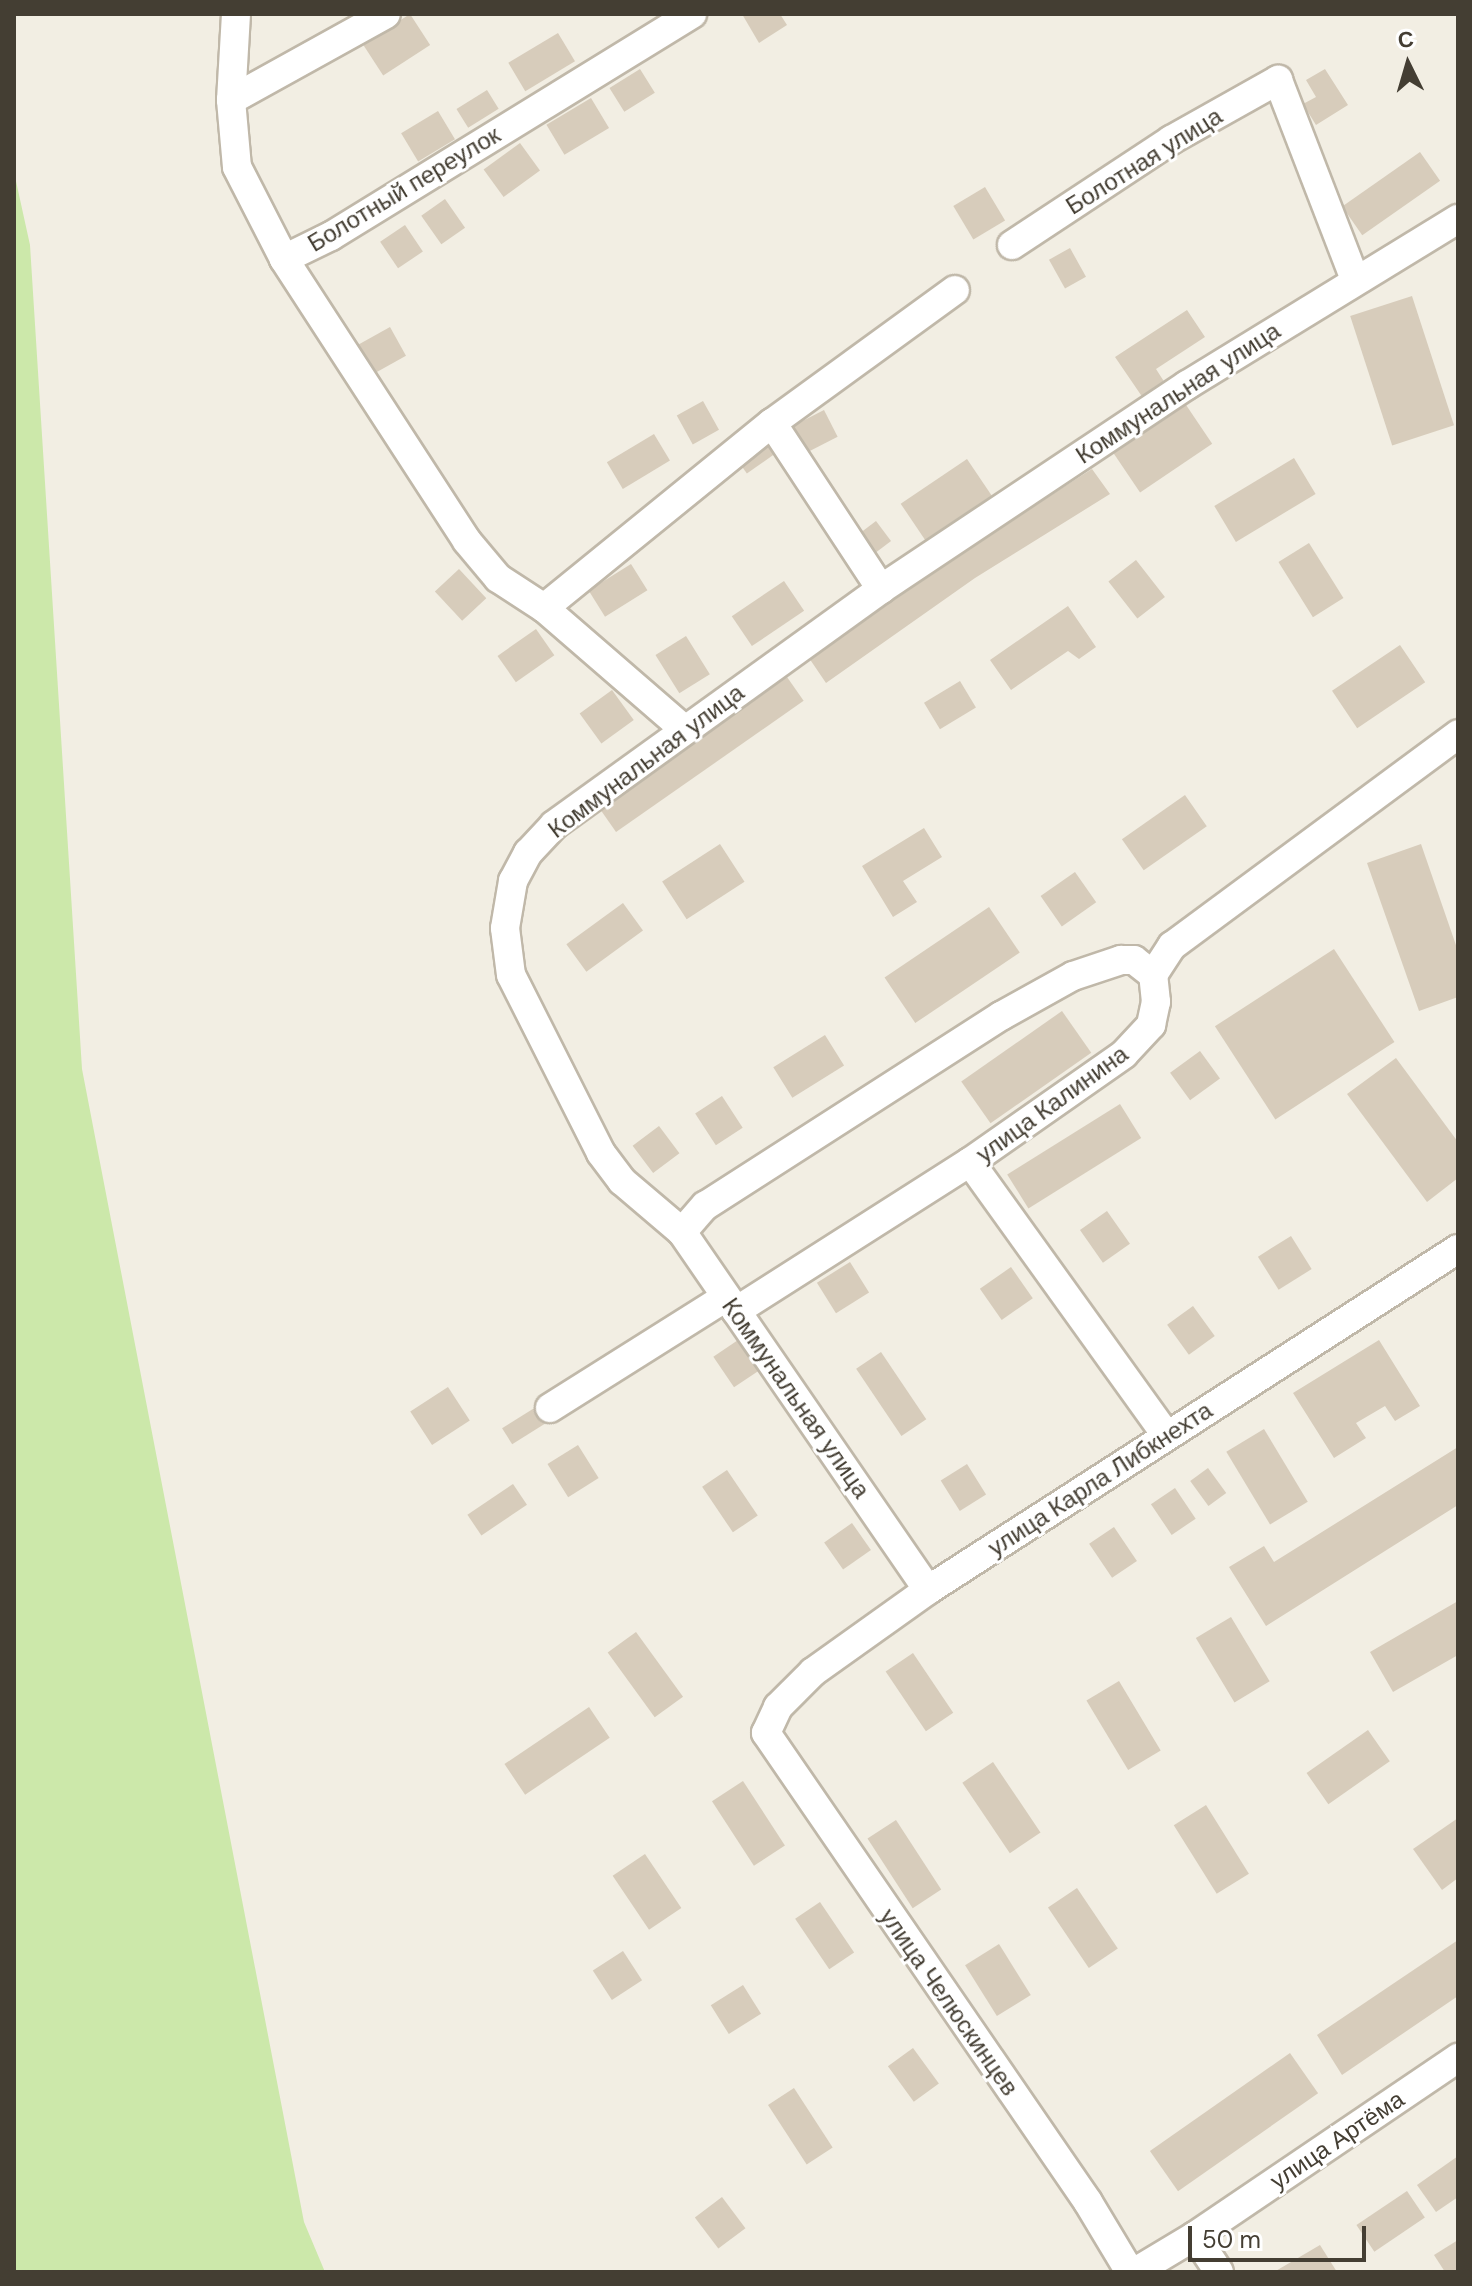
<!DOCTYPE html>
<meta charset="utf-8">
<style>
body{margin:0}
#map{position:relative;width:1472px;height:2286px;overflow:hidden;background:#f2eee3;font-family:"DM Sans",sans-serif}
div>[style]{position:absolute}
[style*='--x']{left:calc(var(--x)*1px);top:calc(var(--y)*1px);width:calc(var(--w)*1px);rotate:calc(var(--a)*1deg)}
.green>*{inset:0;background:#cce8aa}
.building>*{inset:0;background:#d7ccbb;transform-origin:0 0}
.roads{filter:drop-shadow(2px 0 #c0b8a9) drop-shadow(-2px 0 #c0b8a9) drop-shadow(0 2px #c0b8a9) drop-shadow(0 -2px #c0b8a9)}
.minor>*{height:28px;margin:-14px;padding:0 14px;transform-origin:14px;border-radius:14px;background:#fff}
span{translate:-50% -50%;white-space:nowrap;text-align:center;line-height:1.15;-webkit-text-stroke:6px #fff;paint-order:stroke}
.street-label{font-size:24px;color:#443e33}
.frame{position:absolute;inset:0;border:16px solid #443e33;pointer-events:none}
.north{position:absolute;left:1368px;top:24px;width:80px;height:80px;-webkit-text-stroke:6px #fff;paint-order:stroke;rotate:355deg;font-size:22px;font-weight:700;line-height:32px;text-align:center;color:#443e33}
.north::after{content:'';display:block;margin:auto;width:28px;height:36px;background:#443e33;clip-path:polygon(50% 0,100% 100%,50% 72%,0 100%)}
.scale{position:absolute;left:1188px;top:2226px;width:178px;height:36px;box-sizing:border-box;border:4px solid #443e33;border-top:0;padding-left:10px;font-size:24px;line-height:28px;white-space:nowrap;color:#443e33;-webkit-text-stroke:6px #fff;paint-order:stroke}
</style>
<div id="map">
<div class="green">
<i style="clip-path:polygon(14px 172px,30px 245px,82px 1069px,304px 2222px,325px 2272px,14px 2272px)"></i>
</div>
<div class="building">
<i style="left:410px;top:14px;width:37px;height:56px;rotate:57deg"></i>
<i style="clip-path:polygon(742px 14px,780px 14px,787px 25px,759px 43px)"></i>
<i style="left:558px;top:33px;width:33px;height:58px;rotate:59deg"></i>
<i style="left:640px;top:69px;width:28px;height:36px;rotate:58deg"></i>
<i style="clip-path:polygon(1325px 69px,1348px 105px,1316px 125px,1303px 104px,1316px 97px,1306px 80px)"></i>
<i style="left:487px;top:90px;width:22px;height:36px;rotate:58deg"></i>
<i style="left:591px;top:98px;width:35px;height:52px;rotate:59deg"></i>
<i style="left:438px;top:111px;width:33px;height:43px;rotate:59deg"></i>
<i style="left:520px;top:143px;width:34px;height:45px;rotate:54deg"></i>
<i style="left:1420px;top:152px;width:35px;height:95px;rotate:55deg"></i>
<i style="left:985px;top:187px;width:39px;height:37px;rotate:59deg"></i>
<i style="left:445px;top:199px;width:35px;height:29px;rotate:55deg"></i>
<i style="left:405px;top:225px;width:32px;height:30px;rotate:56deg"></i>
<i style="left:1070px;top:248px;width:33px;height:24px;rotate:61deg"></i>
<i style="left:1412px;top:296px;width:136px;height:65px;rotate:72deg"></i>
<i style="clip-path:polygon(1187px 310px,1205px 337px,1156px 369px,1165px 383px,1143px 398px,1115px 357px)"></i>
<i style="left:390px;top:327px;width:33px;height:40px;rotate:61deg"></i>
<i style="left:1182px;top:399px;width:54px;height:87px;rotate:56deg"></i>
<i style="left:703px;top:401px;width:33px;height:30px;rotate:61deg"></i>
<i style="left:824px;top:410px;width:30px;height:40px;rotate:63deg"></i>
<i style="left:654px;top:434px;width:31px;height:55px;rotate:59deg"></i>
<i style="left:763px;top:439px;width:19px;height:33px;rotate:55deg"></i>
<i style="left:1294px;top:458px;width:42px;height:93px;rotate:59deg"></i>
<i style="left:967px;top:459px;width:48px;height:80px;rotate:56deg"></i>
<i style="clip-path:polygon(1092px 469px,1110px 494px,975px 578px,826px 683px,809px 658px,958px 554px)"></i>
<i style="left:876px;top:521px;width:25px;height:24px;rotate:53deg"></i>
<i style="left:1309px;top:543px;width:65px;height:36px;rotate:58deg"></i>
<i style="left:1136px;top:560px;width:47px;height:35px;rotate:52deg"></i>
<i style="left:631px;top:564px;width:31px;height:50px;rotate:58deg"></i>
<i style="left:459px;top:569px;width:40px;height:33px;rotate:47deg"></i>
<i style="left:784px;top:581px;width:36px;height:63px;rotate:56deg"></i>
<i style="clip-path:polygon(1068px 606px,1096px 647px,1079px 659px,1068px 651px,1011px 690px,990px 660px)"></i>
<i style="left:536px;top:629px;width:32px;height:47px;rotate:55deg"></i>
<i style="left:686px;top:636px;width:45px;height:36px;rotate:58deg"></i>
<i style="left:1400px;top:645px;width:45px;height:82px;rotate:56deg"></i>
<i style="left:787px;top:677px;width:29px;height:229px;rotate:55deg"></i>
<i style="left:960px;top:681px;width:31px;height:42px;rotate:59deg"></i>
<i style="left:612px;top:690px;width:37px;height:40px;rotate:54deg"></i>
<i style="left:1185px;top:795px;width:38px;height:77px;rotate:55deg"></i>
<i style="clip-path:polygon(924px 828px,942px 857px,903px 881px,917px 902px,893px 917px,862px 866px)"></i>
<i style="left:720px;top:844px;width:45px;height:69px;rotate:57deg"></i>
<i style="clip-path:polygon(1421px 844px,1458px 951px,1458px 997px,1419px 1011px,1367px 863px)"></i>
<i style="left:1075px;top:872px;width:37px;height:42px;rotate:55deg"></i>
<i style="left:623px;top:903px;width:34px;height:70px;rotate:54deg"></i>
<i style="left:989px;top:907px;width:55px;height:126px;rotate:56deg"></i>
<i style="left:1334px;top:949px;width:111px;height:142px;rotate:57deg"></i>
<i style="left:1062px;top:1011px;width:51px;height:123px;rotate:55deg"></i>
<i style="left:825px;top:1035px;width:36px;height:61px;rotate:58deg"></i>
<i style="left:1200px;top:1051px;width:34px;height:37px;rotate:54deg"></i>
<i style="clip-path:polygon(1396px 1058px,1458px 1142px,1458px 1178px,1427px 1202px,1347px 1094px)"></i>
<i style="left:722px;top:1096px;width:38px;height:32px;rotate:57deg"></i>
<i style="left:1120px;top:1104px;width:40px;height:133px;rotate:58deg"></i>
<i style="left:659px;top:1126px;width:34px;height:33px;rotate:53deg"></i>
<i style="left:1107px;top:1211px;width:40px;height:33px;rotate:55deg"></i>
<i style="left:1291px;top:1236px;width:39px;height:39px;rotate:58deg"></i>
<i style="left:850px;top:1262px;width:36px;height:39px;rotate:58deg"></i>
<i style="left:1011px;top:1267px;width:38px;height:38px;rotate:55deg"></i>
<i style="left:1193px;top:1306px;width:37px;height:32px;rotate:54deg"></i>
<i style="left:744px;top:1336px;width:37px;height:37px;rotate:56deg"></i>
<i style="clip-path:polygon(1379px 1340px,1420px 1406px,1395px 1421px,1385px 1406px,1356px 1423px,1366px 1438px,1334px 1458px,1293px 1393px)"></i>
<i style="left:881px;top:1352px;width:81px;height:30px;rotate:56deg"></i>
<i style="left:448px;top:1387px;width:40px;height:45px;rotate:57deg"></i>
<i style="left:536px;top:1407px;width:19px;height:40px;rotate:58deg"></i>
<i style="left:1264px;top:1429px;width:85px;height:44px;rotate:59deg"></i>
<i style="left:578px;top:1445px;width:39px;height:36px;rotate:58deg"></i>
<i style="clip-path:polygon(1458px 1447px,1458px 1505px,1266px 1626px,1229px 1567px,1264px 1546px,1274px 1562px)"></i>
<i style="left:967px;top:1464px;width:36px;height:31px;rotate:58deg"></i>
<i style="left:1208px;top:1468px;width:31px;height:22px;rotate:54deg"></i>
<i style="left:727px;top:1470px;width:55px;height:30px;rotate:56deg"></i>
<i style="left:513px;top:1484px;width:25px;height:55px;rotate:56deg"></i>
<i style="left:1175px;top:1488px;width:37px;height:29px;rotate:56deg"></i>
<i style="left:852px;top:1523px;width:33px;height:34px;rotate:55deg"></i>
<i style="left:1114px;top:1527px;width:41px;height:30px;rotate:56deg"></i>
<i style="clip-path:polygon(1458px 1601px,1458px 1655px,1393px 1692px,1370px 1652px)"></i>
<i style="left:1231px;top:1617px;width:75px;height:41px;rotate:59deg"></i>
<i style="left:636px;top:1632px;width:80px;height:35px;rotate:54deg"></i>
<i style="left:913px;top:1653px;width:72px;height:33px;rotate:56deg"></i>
<i style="left:1119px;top:1681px;width:81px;height:38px;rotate:59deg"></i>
<i style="left:589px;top:1707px;width:37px;height:102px;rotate:56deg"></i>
<i style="left:1368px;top:1730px;width:38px;height:75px;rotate:55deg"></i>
<i style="left:993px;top:1762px;width:85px;height:37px;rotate:56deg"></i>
<i style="left:743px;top:1781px;width:77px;height:37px;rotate:57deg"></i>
<i style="left:1206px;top:1805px;width:81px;height:38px;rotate:58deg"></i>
<i style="clip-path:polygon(1458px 1818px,1458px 1878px,1442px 1890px,1413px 1849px)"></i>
<i style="left:896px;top:1820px;width:83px;height:34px;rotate:57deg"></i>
<i style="left:645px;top:1854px;width:65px;height:39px;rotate:56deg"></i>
<i style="left:1077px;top:1888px;width:73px;height:35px;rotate:56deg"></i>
<i style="left:820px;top:1902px;width:61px;height:30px;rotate:56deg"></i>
<i style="clip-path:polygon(1458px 1940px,1458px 1996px,1342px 2075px,1317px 2035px)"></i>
<i style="left:999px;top:1944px;width:60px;height:40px;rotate:58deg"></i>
<i style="left:623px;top:1951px;width:35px;height:36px;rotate:57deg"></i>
<i style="left:743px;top:1985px;width:34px;height:38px;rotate:58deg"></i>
<i style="left:913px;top:2048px;width:44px;height:31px;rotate:54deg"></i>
<i style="left:1290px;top:2053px;width:49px;height:171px;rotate:55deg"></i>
<i style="left:794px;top:2088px;width:71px;height:31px;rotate:57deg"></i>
<i style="clip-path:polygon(1458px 2156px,1458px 2197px,1436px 2212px,1417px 2185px)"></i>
<i style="left:1407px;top:2191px;width:32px;height:61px;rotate:56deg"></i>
<i style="left:722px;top:2197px;width:39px;height:34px;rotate:53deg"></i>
<i style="clip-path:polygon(1458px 2240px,1458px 2272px,1445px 2272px,1434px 2255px)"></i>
<i style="clip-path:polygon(1320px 2245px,1337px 2272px,1274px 2272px)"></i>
</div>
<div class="roads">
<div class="minor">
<i style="--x:236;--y:14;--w:86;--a:93.3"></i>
<i style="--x:231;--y:100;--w:67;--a:84.9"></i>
<i style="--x:237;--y:167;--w:103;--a:62.9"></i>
<i style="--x:231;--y:100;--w:177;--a:-29"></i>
<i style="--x:1012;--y:245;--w:191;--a:-33.4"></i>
<i style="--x:1171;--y:140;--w:123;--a:-29.3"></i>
<i style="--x:1278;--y:80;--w:214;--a:68.9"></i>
<i style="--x:772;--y:423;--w:199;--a:56.7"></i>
<i style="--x:544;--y:608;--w:294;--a:-39.1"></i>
<i style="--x:772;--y:423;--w:226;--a:-36"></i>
<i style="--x:685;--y:730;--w:186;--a:-139.1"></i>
<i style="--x:544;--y:608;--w:55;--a:-146.9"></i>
<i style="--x:498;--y:578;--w:48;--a:-130"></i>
<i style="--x:467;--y:541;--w:336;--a:-123"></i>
<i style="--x:284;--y:259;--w:52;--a:-26.1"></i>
<i style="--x:331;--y:236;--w:424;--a:-31.6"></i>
<i style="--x:970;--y:1162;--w:336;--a:54.3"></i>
<i style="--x:682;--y:1232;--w:35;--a:-49"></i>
<i style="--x:705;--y:1206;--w:352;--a:-32.7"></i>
<i style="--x:1001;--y:1016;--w:82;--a:-29.1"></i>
<i style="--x:1073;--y:976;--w:51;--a:-18.4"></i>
<i style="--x:1121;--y:960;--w:13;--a:0"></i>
<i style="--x:1134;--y:960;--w:24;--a:38"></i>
<i style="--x:736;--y:1311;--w:277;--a:-32.5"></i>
<i style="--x:970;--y:1162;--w:188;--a:-35"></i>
<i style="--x:1124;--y:1054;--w:40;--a:-47"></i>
<i style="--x:1151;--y:1025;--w:24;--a:-78"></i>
<i style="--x:1156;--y:1002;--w:27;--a:-96"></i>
<i style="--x:1153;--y:975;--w:35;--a:-57"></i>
<i style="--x:1172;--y:946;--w:356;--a:-36.5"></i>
<i style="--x:550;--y:1408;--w:208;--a:-32.2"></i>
<i style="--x:928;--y:1590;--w:434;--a:-124.5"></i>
<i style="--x:682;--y:1232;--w:79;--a:-139.6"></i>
<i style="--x:622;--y:1181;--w:35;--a:-127"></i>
<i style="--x:601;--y:1153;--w:199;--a:-116.8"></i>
<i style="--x:511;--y:975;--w:47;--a:-97.3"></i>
<i style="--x:505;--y:928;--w:48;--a:-80.3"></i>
<i style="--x:513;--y:881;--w:32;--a:-62"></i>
<i style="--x:528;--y:853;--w:38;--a:-47"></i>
<i style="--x:554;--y:825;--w:403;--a:-35.8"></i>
<i style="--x:881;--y:589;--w:368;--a:-33.7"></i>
<i style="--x:1187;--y:385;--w:318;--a:-31.5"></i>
<i style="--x:1195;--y:2236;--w:43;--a:56.3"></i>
<i style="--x:1130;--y:2272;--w:82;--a:-121"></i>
<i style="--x:1088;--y:2202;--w:569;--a:-124.47"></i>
<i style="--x:766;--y:1733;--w:29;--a:-65"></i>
<i style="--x:778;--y:1707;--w:49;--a:-45"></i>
<i style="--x:813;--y:1672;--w:141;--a:-35.5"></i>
<i style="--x:928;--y:1590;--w:630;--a:-32.76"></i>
<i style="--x:1135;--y:2272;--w:70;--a:-31"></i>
<i style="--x:1195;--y:2236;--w:318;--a:-34.1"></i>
</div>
</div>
<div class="street-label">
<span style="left:1144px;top:161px;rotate:-32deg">Болотная улица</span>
<span style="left:404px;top:189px;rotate:-31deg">Болотный переулок</span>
<span style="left:1178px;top:393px;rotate:-33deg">Коммунальная улица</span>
<span style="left:646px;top:761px;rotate:-37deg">Коммунальная улица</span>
<span style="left:1052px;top:1104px;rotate:-36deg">улица Калинина</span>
<span style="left:796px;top:1398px;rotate:55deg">Коммунальная улица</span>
<span style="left:1100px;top:1479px;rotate:-33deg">улица Карла Либкнехта</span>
<span style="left:949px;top:2002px;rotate:55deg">улица Челюскинцев</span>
<span style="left:1337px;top:2140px;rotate:-34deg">улица Артёма</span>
</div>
<div class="frame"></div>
<div class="north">С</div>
<div class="scale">50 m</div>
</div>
